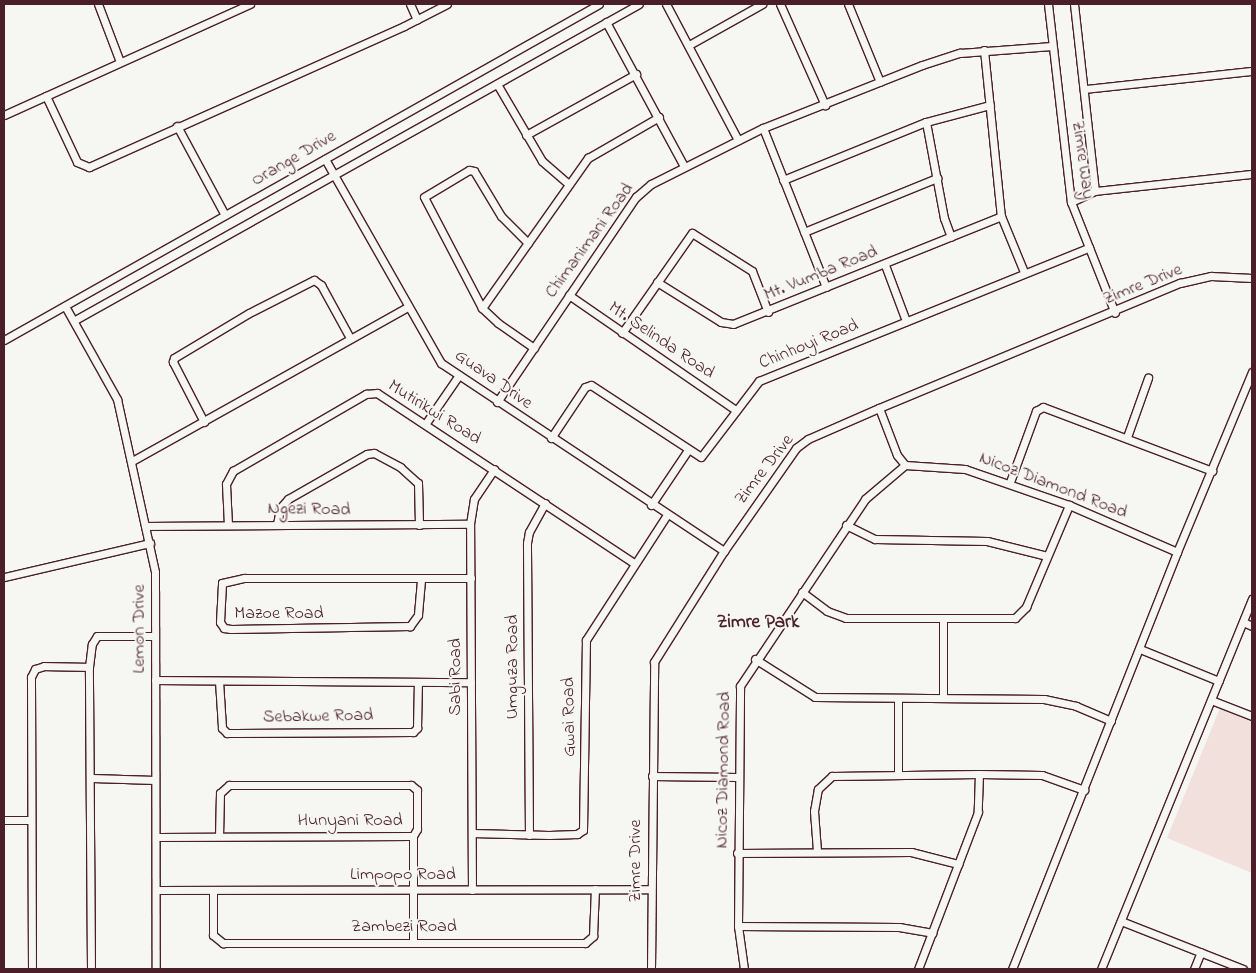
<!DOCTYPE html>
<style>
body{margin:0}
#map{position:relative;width:1256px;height:973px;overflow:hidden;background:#f6f6f2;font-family:"Indie Flower",sans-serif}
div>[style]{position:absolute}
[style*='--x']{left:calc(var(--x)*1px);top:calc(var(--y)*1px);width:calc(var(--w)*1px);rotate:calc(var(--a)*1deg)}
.built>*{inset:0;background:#f2e0dc}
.roads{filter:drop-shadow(1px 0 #4a1f2b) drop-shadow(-1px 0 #4a1f2b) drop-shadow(0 1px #4a1f2b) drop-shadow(0 -1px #4a1f2b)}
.minor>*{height:7px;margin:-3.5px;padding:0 3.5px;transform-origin:3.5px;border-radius:3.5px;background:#f6f6f2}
span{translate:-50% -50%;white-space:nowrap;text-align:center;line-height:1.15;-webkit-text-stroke:4px #f6f6f2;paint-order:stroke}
.street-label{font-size:18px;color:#4a1f2b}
.neighbourhood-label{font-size:19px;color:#4a1f2b;font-weight:700}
.frame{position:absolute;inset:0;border:5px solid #4a1f2b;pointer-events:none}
</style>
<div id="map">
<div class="built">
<i style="clip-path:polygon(1220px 708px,1252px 720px,1252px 873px,1167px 838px)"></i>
</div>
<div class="roads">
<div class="minor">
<i style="--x:98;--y:4;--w:62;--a:69.2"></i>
<i style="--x:410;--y:4;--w:17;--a:66"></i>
<i style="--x:666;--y:4;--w:154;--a:62.1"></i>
<i style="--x:780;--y:4;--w:111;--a:66"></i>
<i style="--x:848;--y:4;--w:84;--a:67.7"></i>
<i style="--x:1048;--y:4;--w:199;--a:83.4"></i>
<i style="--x:1071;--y:202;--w:119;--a:68.4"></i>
<i style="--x:1074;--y:4;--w:188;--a:83.6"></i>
<i style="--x:606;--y:22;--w:164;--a:61.6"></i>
<i style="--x:689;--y:45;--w:84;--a:-29.3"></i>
<i style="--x:984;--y:50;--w:167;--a:84.2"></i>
<i style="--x:1001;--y:216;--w:61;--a:67.7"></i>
<i style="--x:497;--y:84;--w:89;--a:59.7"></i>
<i style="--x:542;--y:161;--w:35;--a:41"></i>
<i style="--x:1085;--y:89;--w:168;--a:-6.2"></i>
<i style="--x:46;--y:96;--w:73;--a:64.8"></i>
<i style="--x:77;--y:162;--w:13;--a:23"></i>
<i style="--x:89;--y:167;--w:345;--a:-24.1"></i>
<i style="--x:404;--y:26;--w:48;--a:-27.1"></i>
<i style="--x:4;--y:115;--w:270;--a:-24.3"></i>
<i style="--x:926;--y:122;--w:98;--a:79.4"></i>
<i style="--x:944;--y:218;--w:20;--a:70"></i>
<i style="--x:177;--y:126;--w:101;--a:61.7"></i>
<i style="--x:763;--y:128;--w:171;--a:68.4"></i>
<i style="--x:526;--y:135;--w:126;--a:-29"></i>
<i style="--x:325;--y:159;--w:235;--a:60.4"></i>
<i style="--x:441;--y:363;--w:340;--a:33.6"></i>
<i style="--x:783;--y:180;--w:154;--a:-22.1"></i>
<i style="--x:926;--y:122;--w:66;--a:-14.9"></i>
<i style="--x:1071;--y:202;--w:26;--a:-25"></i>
<i style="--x:1095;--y:191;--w:158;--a:-6.2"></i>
<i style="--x:804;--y:232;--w:144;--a:-22.1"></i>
<i style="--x:528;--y:243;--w:38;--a:-135"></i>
<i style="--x:501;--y:216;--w:52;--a:-121"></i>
<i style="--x:474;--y:171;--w:5;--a:-169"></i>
<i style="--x:469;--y:170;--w:52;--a:149"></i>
<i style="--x:424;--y:197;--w:125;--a:62.4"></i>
<i style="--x:482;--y:308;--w:22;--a:43"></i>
<i style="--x:498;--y:323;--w:44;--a:34.8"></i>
<i style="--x:885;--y:265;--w:60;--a:69.4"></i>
<i style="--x:657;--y:282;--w:75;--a:32"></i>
<i style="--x:721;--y:322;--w:12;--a:9"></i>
<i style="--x:733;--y:324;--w:289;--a:-21.9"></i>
<i style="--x:569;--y:295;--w:203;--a:34.6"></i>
<i style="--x:65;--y:306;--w:107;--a:60.8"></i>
<i style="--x:117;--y:399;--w:177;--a:77.6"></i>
<i style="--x:155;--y:572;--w:397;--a:89.9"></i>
<i style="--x:482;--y:308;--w:184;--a:-54.8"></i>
<i style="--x:588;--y:158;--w:82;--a:-30"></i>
<i style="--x:75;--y:320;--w:646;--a:-29.26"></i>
<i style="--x:622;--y:333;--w:122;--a:-55"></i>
<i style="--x:692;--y:233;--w:71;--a:32.3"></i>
<i style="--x:752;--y:271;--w:44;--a:68.7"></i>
<i style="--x:4;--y:340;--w:683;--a:-29.45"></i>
<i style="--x:497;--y:402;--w:248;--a:-55.9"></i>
<i style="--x:636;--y:197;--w:20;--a:-41"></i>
<i style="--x:651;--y:184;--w:125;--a:-26.6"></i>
<i style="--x:763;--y:128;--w:171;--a:-21.6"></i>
<i style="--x:922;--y:65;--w:40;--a:-18"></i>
<i style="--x:960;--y:53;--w:92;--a:-4.4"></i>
<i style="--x:879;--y:408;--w:50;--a:69"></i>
<i style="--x:897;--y:455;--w:13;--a:51"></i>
<i style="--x:204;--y:422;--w:68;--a:-117.3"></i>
<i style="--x:173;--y:362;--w:4;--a:-76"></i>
<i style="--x:174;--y:358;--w:87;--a:-31"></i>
<i style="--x:249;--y:313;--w:73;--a:-26.9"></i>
<i style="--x:314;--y:280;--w:9;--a:36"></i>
<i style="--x:321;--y:285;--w:60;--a:61.3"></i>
<i style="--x:426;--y:423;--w:58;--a:-55.5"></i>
<i style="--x:1127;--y:437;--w:63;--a:-70.4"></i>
<i style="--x:551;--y:438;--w:61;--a:-56.3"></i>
<i style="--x:585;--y:387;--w:6;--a:-18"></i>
<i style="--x:591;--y:385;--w:131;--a:33.2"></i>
<i style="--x:701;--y:457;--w:96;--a:-52.7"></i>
<i style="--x:759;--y:381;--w:356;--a:-22"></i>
<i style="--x:132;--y:461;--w:315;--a:-29.2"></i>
<i style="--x:1010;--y:482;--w:76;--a:-69.9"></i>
<i style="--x:1036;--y:411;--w:8;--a:-30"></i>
<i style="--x:1043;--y:407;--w:181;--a:20.7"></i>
<i style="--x:651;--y:505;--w:66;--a:-56.1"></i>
<i style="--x:277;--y:524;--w:16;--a:-79"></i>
<i style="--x:280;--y:508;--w:12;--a:-48"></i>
<i style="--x:288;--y:499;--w:91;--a:-29.7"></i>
<i style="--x:367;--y:454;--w:7;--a:-8"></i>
<i style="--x:374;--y:453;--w:30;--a:28"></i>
<i style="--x:400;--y:467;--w:24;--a:42"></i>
<i style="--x:418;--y:483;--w:42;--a:88.6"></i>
<i style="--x:228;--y:525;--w:41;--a:-92.8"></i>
<i style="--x:226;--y:484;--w:15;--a:-62"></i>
<i style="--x:233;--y:471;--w:154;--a:-30.1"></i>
<i style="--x:366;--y:394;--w:11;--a:-5"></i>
<i style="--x:377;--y:393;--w:308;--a:33.5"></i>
<i style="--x:846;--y:525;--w:32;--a:26"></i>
<i style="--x:875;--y:539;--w:112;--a:1"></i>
<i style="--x:987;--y:541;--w:62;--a:14"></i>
<i style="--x:146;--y:526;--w:324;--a:-0.4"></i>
<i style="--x:4;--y:577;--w:150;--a:-13.1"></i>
<i style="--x:421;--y:580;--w:35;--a:95"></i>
<i style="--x:418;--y:615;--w:14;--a:126"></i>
<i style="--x:410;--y:626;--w:179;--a:179"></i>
<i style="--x:231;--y:629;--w:7;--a:-172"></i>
<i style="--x:224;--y:628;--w:7;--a:-124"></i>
<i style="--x:220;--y:622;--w:39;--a:-87"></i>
<i style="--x:222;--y:583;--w:23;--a:-13"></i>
<i style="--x:244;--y:578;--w:227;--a:0"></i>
<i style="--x:802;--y:592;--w:31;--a:37"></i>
<i style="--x:827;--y:611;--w:20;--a:20"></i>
<i style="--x:846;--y:618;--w:169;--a:0"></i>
<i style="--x:1015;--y:618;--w:16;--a:-45"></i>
<i style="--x:1026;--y:607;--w:111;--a:-67.1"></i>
<i style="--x:1243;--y:622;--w:10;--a:24"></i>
<i style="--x:1140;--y:649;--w:85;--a:22.1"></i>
<i style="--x:755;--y:659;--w:71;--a:32.3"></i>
<i style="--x:815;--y:697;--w:229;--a:0.5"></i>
<i style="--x:1044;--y:699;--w:33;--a:12"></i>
<i style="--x:1076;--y:706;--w:38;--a:23"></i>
<i style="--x:155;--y:680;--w:316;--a:0.4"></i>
<i style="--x:219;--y:681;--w:47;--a:86.3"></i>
<i style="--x:222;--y:728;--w:7;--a:45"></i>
<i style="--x:227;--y:733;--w:8;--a:0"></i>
<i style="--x:235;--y:733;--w:178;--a:-0.3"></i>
<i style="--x:413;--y:732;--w:6;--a:-45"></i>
<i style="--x:417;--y:728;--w:46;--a:-88.8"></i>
<i style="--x:943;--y:696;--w:76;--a:-90"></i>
<i style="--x:898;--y:698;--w:76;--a:90"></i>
<i style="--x:1211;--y:700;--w:44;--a:21.3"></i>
<i style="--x:979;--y:774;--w:63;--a:0.9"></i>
<i style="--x:1042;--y:775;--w:45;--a:19.7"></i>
<i style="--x:652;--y:776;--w:85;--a:0.7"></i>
<i style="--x:92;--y:778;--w:63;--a:1.8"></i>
<i style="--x:4;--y:820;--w:26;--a:0"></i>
<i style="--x:472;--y:833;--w:77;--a:1.5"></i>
<i style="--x:549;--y:835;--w:28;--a:-2"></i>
<i style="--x:577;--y:834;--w:7;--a:-34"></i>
<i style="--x:583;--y:830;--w:190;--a:-89.1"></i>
<i style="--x:586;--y:640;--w:149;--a:-57.1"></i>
<i style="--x:529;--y:835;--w:292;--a:-90.4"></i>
<i style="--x:527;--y:543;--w:11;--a:-80"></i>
<i style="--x:529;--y:532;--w:33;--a:-61"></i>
<i style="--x:156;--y:837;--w:257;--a:-0.2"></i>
<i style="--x:413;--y:836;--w:8;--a:-60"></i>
<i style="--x:417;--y:829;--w:39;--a:-90"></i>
<i style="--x:417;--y:790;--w:8;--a:-140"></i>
<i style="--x:411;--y:785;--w:182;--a:180"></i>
<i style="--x:229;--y:785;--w:12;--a:138"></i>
<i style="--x:220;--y:793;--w:43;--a:91.3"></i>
<i style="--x:817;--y:851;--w:40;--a:-94.3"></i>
<i style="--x:814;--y:811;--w:22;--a:-80"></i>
<i style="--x:818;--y:789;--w:19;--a:-43"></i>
<i style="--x:832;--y:776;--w:147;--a:-0.8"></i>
<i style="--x:979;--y:774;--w:38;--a:92"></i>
<i style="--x:978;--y:812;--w:168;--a:110.9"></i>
<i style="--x:737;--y:853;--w:174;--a:-0.3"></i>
<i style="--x:911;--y:852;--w:49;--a:14.3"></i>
<i style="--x:156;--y:890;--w:495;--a:-0.1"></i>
<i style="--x:213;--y:890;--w:45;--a:90"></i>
<i style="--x:213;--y:935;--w:13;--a:39"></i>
<i style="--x:223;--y:943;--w:362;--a:0"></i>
<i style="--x:585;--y:943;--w:11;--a:-41"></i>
<i style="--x:593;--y:936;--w:47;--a:-87.6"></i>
<i style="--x:472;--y:890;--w:366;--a:-90.3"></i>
<i style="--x:470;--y:524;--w:25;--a:-81"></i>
<i style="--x:474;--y:499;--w:36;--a:-56"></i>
<i style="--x:1121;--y:921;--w:131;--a:21.5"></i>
<i style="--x:738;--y:926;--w:161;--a:0.4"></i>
<i style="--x:899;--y:927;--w:34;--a:10"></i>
<i style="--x:413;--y:942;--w:106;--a:-90"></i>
<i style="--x:32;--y:969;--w:292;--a:-90.2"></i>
<i style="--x:31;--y:677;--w:9;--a:-63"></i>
<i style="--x:35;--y:669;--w:9;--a:-18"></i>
<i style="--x:44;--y:666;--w:45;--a:1.3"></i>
<i style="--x:91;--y:969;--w:302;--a:-90.4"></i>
<i style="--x:89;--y:667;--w:23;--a:-83"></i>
<i style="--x:92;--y:644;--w:9;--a:-58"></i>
<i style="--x:97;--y:636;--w:58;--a:0"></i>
<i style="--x:651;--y:969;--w:307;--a:-89.4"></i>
<i style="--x:654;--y:662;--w:131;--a:-57.8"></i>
<i style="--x:724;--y:551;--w:126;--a:-55"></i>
<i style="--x:796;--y:448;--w:15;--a:-37"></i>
<i style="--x:808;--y:439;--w:77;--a:-23.6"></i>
<i style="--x:879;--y:408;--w:326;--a:-22.6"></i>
<i style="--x:1180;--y:283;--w:32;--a:-13"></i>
<i style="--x:1211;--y:276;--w:41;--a:2.8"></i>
<i style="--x:744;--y:969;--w:43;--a:-97.9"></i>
<i style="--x:738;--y:926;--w:240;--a:-89.5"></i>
<i style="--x:740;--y:686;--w:225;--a:-56.2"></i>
<i style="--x:865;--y:499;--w:52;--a:-40.4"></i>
<i style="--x:905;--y:465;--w:60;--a:3.8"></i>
<i style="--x:965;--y:469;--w:110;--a:19.1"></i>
<i style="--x:1069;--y:505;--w:118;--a:23.5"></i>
<i style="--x:1012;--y:969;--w:448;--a:-68.4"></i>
<i style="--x:1177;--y:552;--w:195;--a:-67.4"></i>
<i style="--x:1101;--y:969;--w:400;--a:-67.8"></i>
<i style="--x:1194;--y:969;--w:18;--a:-68"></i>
</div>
</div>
<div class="street-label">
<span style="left:294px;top:159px;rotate:-30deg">Orange Drive</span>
<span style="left:1082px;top:160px;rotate:82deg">Zimre Way</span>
<span style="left:590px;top:241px;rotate:-54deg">Chimanimani Road</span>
<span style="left:821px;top:274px;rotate:-22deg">Mt. Vumba Road</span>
<span style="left:1143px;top:285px;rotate:-22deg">Zimre Drive</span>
<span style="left:661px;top:341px;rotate:34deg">Mt. Selinda Road</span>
<span style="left:809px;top:345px;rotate:-22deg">Chinhoyi Road</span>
<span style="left:493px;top:380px;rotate:35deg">Guava Drive</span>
<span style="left:434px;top:413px;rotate:32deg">Mutirikwi Road</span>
<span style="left:765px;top:470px;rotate:-52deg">Zimre Drive</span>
<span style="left:1053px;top:486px;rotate:21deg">Nicoz Diamond Road</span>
<span style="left:309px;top:510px;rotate:1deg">Ngezi Road</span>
<span style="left:279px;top:614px">Mazoe Road</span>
<span style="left:140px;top:629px;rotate:-90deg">Lemon Drive</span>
<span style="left:513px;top:667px;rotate:-90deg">Umguza Road</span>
<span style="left:456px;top:677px;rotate:-90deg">Sabi Road</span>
<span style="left:318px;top:717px;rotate:-1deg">Sebakwe Road</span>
<span style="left:570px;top:717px;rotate:-91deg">Gwai Road</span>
<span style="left:724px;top:770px;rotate:-89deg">Nicoz Diamond Road</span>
<span style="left:350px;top:821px">Hunyani Road</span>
<span style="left:636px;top:861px;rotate:-90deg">Zimre Drive</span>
<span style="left:403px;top:875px">Limpopo Road</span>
<span style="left:404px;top:927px">Zambezi Road</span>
</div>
<div class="neighbourhood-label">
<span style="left:758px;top:623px">Zimre Park</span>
</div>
<div class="frame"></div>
</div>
